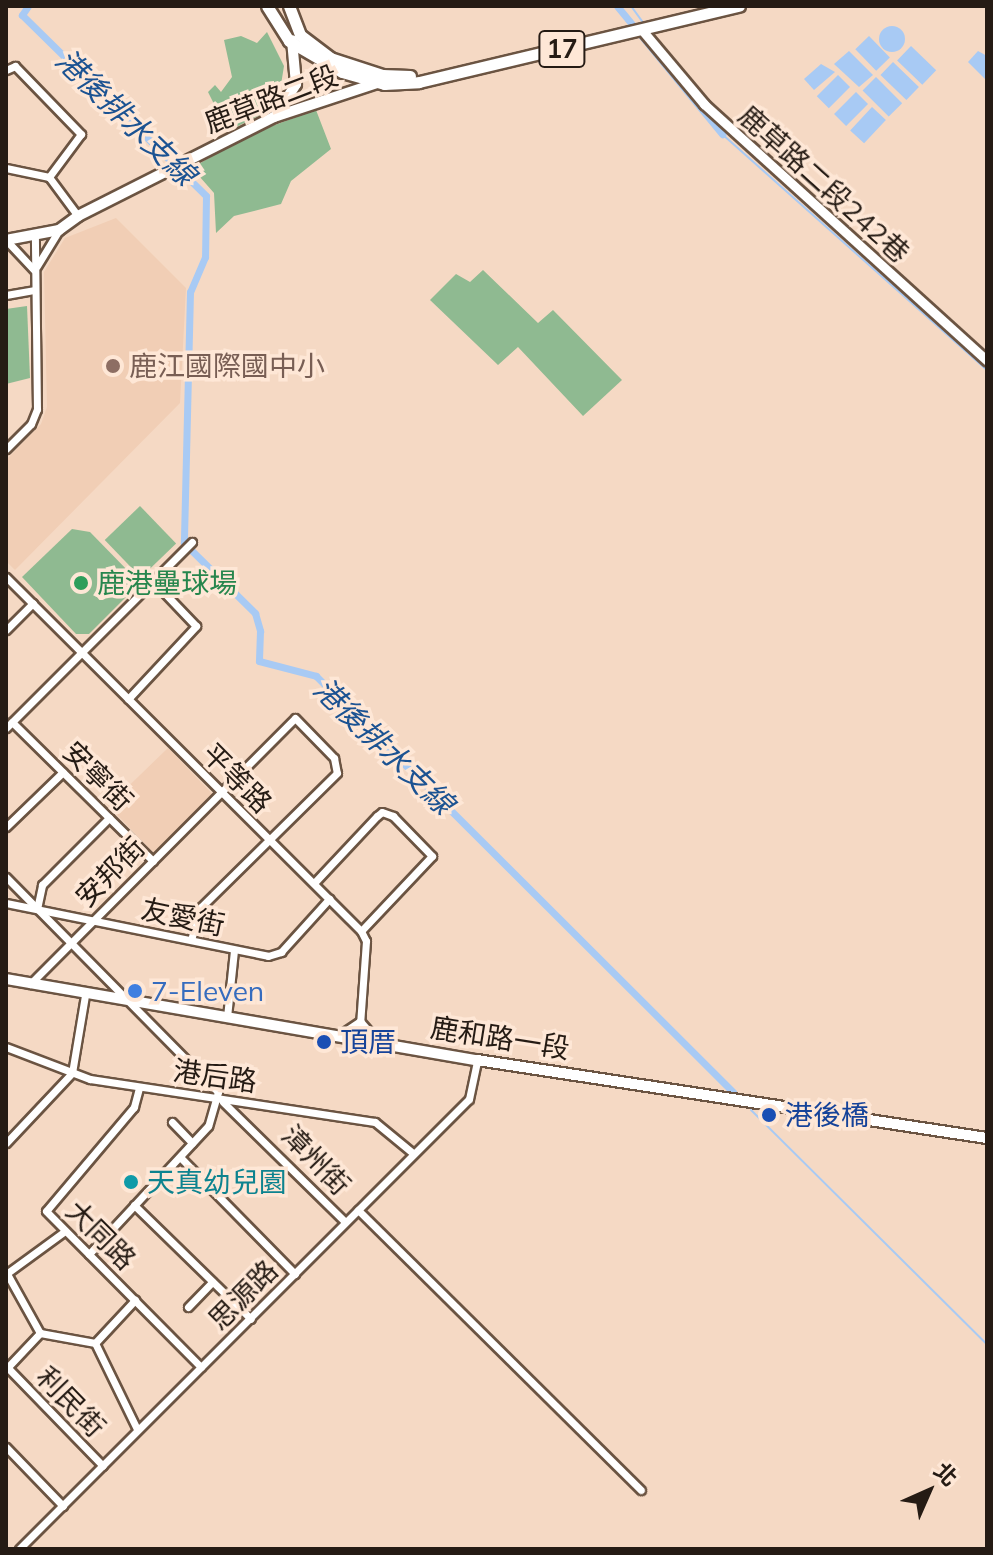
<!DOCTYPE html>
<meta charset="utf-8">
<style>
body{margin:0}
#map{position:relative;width:993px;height:1555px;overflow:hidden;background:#f5d9c4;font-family:Mulish,"Noto Sans TC",sans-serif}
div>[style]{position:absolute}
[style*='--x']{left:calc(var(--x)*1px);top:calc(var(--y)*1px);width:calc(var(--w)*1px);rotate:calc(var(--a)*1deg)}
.built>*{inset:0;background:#f1ceb5;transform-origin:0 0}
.green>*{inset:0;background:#8fba91;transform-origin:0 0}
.water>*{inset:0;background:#a8caf4;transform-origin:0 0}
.round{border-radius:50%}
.stream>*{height:2px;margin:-1px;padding:0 1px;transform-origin:1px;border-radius:1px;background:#a8caf4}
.canal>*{height:7px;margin:-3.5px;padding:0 3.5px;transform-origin:3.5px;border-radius:3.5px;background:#a8caf4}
.roads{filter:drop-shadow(2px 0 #6b5442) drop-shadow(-2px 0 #6b5442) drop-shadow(0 2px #6b5442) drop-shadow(0 -2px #6b5442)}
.minor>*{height:7px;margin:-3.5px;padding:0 3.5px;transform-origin:3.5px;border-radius:3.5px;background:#fff}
.tertiary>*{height:9px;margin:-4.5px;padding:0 4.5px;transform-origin:4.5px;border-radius:4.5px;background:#fff}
.secondary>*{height:10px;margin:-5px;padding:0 5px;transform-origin:5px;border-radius:5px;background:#fff}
.primary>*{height:11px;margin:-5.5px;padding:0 5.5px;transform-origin:5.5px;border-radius:5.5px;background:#fff}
.dots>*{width:22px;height:22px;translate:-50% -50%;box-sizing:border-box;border:4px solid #fee7d6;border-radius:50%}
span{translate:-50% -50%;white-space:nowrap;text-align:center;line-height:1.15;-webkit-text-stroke:7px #fee7d6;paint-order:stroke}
.shield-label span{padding:2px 6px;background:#fee7d6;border:2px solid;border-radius:6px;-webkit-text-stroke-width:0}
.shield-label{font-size:26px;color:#251b14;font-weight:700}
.street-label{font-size:28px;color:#251b14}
.education-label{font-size:28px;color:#785e54}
.left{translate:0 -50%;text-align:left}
.leisure-label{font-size:28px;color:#27864d}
.shop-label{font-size:28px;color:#366cbe}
.transit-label{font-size:28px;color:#164399}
.culture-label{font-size:28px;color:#0d838f}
.water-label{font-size:30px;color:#1c5392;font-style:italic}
.frame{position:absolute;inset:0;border:8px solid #251b14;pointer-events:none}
.north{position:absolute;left:889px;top:1451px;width:80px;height:80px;-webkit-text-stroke:6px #fee7d6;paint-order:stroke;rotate:45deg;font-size:22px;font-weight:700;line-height:32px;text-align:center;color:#251b14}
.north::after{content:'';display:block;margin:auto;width:28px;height:36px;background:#251b14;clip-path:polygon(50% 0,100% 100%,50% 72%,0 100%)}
</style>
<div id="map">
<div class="built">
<i style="clip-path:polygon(116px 218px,186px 288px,180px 403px,15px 570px,6px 561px,6px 460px,41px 424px,47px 407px,44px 272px,65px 238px)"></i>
<i style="left:168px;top:748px;width:65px;height:83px;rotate:46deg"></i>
</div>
<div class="green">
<i style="clip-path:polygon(267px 32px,284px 66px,279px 97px,268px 111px,228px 131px,221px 108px,216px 108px,208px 92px,215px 85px,221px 92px,232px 77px,224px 40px,241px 36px,257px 43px)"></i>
<i style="clip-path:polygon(316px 110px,331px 149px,291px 181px,281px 204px,234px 216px,216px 233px,214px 193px,192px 168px,250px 134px)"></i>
<i style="clip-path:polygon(483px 270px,538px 323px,553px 310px,622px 380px,583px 416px,518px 347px,498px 365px,430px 300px,456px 274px,470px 282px)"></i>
<i style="clip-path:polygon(27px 306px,30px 378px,6px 384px,6px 309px)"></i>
<i style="left:140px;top:506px;width:52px;height:49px;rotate:46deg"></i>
<i style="clip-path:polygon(72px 529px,90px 532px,133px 576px,135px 588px,89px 634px,76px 634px,22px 577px)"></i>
</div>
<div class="water">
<i class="round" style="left:879px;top:26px;width:26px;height:26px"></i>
<i style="left:869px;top:36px;width:30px;height:19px;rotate:46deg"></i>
<i style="left:911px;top:46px;width:35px;height:20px;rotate:44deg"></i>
<i style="clip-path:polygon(849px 51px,873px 75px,859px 87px,834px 64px)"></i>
<i style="clip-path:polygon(978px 51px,987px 56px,987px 81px,968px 62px)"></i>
<i style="left:893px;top:62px;width:36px;height:18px;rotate:44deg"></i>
<i style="clip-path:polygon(821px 64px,835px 72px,814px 90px,804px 79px)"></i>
<i style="left:838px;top:75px;width:17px;height:30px;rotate:45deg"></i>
<i style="left:876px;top:77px;width:37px;height:19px;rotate:45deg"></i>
<i style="left:856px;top:92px;width:17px;height:31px;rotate:45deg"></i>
<i style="left:872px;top:107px;width:19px;height:32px;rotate:43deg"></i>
</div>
<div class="stream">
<i style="--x:631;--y:6;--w:24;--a:54"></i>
<i style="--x:722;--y:134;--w:355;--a:41.7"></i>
<i style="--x:751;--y:1110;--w:332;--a:44.8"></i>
</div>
<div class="canal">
<i style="--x:28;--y:6;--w:11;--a:124"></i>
<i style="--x:22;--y:15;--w:258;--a:44.5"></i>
<i style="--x:206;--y:196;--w:61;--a:90.9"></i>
<i style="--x:205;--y:257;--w:38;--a:113"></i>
<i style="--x:190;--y:292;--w:251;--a:91.4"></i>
<i style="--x:184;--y:543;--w:100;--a:44.6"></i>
<i style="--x:255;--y:613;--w:19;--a:74"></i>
<i style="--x:260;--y:631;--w:30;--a:92"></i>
<i style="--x:259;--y:661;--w:59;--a:14.7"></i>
<i style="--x:316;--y:676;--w:589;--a:44.93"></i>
<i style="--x:617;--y:6;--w:166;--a:50.6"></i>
</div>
<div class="roads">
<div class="minor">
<i style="--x:6;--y:70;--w:10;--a:-24"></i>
<i style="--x:15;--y:66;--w:95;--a:45.9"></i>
<i style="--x:81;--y:134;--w:54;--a:126.7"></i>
<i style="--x:6;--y:168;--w:44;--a:11.8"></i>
<i style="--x:49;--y:177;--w:49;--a:53.4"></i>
<i style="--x:6;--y:240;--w:41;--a:47"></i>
<i style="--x:37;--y:266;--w:42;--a:-58.6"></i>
<i style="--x:6;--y:295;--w:28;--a:-10"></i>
<i style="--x:6;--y:449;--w:35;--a:-45"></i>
<i style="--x:31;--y:424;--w:16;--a:-68"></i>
<i style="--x:37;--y:409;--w:171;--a:-90.7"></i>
<i style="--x:6;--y:577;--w:501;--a:44.92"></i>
<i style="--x:361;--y:931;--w:11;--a:63"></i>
<i style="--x:366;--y:941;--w:98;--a:94.1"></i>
<i style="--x:6;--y:630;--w:38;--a:-45"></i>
<i style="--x:128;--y:699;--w:100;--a:-47"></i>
<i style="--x:196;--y:626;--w:62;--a:-133.7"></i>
<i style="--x:12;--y:722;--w:198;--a:44.6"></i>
<i style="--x:6;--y:728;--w:263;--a:-45"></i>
<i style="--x:6;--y:827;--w:79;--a:-44"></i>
<i style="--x:6;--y:877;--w:302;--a:45.4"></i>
<i style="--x:218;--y:1092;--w:35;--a:106"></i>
<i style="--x:208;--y:1126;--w:175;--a:132.9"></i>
<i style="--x:314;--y:883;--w:92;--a:-46.8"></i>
<i style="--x:377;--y:816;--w:6;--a:-39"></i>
<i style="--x:382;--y:812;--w:12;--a:20"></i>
<i style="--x:393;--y:816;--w:56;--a:45.7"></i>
<i style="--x:432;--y:856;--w:103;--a:133.4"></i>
<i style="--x:6;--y:903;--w:267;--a:11.4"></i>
<i style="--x:268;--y:956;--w:14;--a:-17"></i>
<i style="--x:281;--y:952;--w:72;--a:-47.8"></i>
<i style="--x:37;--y:909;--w:25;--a:-78"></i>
<i style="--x:42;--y:885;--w:95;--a:-45"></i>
<i style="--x:30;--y:984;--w:375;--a:-45.1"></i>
<i style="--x:295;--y:718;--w:56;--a:45.7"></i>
<i style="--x:334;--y:758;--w:15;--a:79"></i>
<i style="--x:337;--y:773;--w:191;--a:135.4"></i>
<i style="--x:201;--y:907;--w:34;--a:107"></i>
<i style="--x:227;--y:1017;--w:67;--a:-84"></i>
<i style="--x:338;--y:1036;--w:27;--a:-34"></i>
<i style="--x:360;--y:1021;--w:28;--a:49"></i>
<i style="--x:6;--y:1047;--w:90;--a:20.9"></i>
<i style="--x:90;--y:1079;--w:288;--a:8.6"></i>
<i style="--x:375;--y:1122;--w:50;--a:39.4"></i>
<i style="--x:139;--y:1088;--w:20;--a:105"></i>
<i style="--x:134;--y:1107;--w:136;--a:130.2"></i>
<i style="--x:46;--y:1211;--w:220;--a:45.2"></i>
<i style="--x:223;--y:1102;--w:171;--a:44.5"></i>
<i style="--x:172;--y:1122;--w:29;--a:46"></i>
<i style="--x:6;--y:1143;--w:96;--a:-46.7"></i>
<i style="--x:72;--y:1073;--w:79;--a:-80.5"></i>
<i style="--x:180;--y:1157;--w:164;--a:45.5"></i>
<i style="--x:134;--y:1205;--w:163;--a:44.3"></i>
<i style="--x:358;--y:1210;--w:398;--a:44.7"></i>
<i style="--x:6;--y:1272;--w:70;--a:60.9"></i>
<i style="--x:40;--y:1333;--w:56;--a:10.3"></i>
<i style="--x:6;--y:1274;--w:73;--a:-36.1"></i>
<i style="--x:188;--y:1307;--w:35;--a:-46"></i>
<i style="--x:95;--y:1343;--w:96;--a:64"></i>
<i style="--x:95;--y:1343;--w:59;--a:-47.1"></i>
<i style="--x:8;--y:1368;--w:136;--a:45.9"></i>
<i style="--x:6;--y:1369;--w:50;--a:-46.6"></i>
<i style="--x:6;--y:1447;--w:82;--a:46"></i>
<i style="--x:19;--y:1549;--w:636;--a:-45"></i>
<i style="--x:469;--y:1099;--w:40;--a:-78"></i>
</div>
<div class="tertiary">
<i style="--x:642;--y:30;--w:97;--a:50"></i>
<i style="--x:704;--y:104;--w:382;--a:42.2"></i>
</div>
<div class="secondary">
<i style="--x:276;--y:115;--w:37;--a:-57"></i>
<i style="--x:296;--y:84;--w:44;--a:-95.2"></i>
<i style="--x:6;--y:240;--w:54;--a:-10.7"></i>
<i style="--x:59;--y:230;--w:24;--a:-36"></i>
<i style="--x:78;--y:216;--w:220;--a:-26.8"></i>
<i style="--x:274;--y:117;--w:115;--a:-18.3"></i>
<i style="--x:6;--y:979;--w:478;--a:9.8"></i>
<i style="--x:477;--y:1060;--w:516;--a:8.7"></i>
</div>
<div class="primary">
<i style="--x:267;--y:6;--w:41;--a:57.8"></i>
<i style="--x:289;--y:41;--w:61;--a:30.3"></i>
<i style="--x:342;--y:72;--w:44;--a:15.9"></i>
<i style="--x:384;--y:84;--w:35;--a:-3"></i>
<i style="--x:419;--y:82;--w:329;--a:-13.4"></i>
<i style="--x:289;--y:6;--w:31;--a:69"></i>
<i style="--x:300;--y:35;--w:38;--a:37"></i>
<i style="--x:330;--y:58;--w:55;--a:18.1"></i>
<i style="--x:382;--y:75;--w:28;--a:2"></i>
</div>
</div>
<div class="dots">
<i style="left:113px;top:366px;background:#8d6e63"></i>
<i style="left:81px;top:583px;background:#2e9e5b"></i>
<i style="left:135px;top:991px;background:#3f7fe0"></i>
<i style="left:324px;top:1042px;background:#1a4fb4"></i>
<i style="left:769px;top:1115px;background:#1a4fb4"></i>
<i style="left:131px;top:1182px;background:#0f9aa8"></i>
</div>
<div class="shield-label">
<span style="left:562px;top:49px">17</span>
</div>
<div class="street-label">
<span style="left:271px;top:99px;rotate:-21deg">鹿草路二段</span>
<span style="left:824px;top:184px;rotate:42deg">鹿草路二段242巷</span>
<span style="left:98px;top:776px;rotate:45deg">安寧街</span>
<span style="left:237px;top:778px;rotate:45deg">平等路</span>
<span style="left:110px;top:872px;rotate:-45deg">安邦街</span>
<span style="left:183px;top:917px;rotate:12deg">友愛街</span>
<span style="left:500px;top:1038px;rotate:9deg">鹿和路一段</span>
<span style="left:215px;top:1076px;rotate:8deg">港后路</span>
<span style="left:316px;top:1160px;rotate:46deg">漳州街</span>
<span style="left:101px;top:1235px;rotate:45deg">大同路</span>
<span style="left:243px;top:1295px;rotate:-45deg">思源路</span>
<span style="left:71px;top:1402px;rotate:46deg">利民街</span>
</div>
<div class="education-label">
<span class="left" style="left:129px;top:366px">鹿江國際國中小</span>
</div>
<div class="leisure-label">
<span class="left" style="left:97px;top:583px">鹿港壘球場</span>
</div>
<div class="shop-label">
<span class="left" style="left:151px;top:991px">7-Eleven</span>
</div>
<div class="transit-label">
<span class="left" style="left:340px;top:1042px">頂厝</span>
<span class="left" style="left:785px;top:1115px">港後橋</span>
</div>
<div class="culture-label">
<span class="left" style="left:147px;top:1182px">天真幼兒園</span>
</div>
<div class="water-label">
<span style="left:126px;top:117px;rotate:44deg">港後排水支線</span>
<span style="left:384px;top:746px;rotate:44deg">港後排水支線</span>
</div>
<div class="frame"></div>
<div class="north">北</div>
</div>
